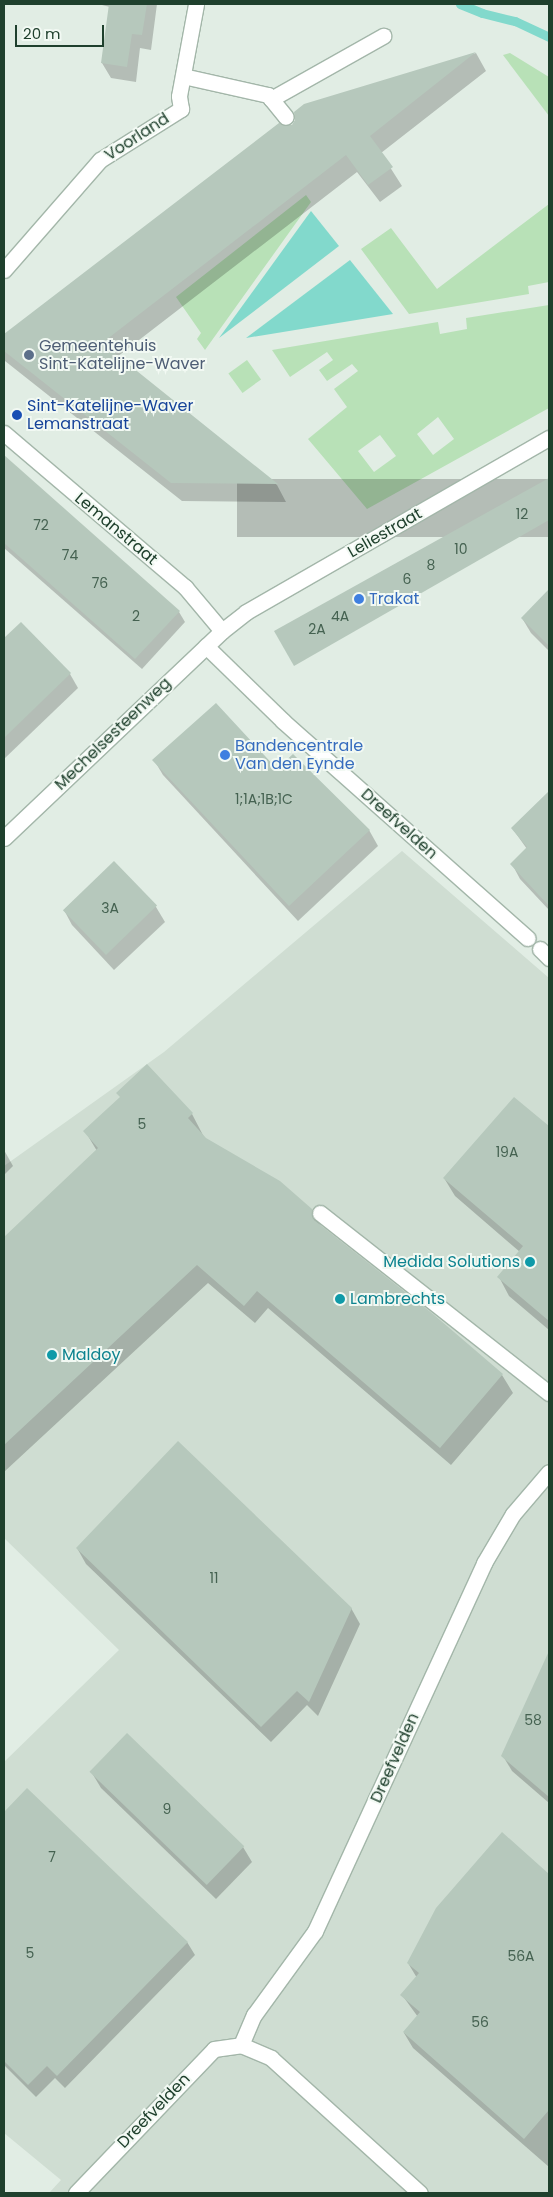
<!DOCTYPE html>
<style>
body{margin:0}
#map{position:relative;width:553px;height:2197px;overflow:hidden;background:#e1ede4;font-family:Poppins,sans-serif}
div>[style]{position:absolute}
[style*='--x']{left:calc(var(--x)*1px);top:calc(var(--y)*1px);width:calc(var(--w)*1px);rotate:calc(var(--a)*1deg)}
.built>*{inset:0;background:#cfddd2}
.green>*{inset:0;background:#b8e1b7;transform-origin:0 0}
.water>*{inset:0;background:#82d9cc}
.shadow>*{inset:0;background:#0003;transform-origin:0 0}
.stream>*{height:9px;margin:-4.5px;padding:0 4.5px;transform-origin:4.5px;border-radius:4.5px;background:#82d9cc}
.building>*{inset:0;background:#b6c8bc;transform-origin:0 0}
.roads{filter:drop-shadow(1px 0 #a3b6a9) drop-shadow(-1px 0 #a3b6a9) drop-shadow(0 1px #a3b6a9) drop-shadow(0 -1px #a3b6a9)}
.lane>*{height:15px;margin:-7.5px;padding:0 7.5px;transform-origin:7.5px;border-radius:7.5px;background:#fff}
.street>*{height:15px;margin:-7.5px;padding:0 7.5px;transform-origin:7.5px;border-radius:7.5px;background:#fff}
.secondary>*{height:15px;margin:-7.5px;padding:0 7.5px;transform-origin:7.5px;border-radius:7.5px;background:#fff}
.dots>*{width:14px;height:14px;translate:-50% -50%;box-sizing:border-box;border:2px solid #f2f9f3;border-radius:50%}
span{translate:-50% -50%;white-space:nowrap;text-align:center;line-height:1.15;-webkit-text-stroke:4px #f2f9f3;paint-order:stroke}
.number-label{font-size:14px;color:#456251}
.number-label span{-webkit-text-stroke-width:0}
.street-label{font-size:16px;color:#1f402d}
.service-label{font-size:16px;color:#4e5e75}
.left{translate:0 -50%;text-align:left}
.transit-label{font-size:16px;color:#164399}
.shop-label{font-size:16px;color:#366cbe}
.culture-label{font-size:16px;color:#0d838f}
.right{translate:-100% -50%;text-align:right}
.frame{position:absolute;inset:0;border:5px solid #1f402d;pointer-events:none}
.scale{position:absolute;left:15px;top:25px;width:89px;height:22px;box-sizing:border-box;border:2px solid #1f402d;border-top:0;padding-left:6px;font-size:15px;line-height:18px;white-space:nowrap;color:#1f402d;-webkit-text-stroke:4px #f2f9f3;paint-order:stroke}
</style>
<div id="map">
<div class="built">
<i style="clip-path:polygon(402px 851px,549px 978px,549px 2193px,49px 2193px,61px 2180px,4px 2133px,4px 1762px,119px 1650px,4px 1538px,4px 1166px,164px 1052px)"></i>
</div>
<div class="green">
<i style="clip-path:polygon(510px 53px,549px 77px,549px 116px,503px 55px)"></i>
<i style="clip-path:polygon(306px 195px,311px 202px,205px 350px,197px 339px,201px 333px,176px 297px)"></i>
<i style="clip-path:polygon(549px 204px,549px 282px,528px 286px,529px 294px,409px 314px,361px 249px,391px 228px,437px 289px)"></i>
<i style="clip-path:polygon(evenodd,549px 305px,549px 408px,367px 509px,308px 439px,347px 407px,334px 389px,358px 371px,352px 364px,327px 381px,319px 370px,333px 360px,327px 352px,290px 377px,272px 350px,438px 322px,440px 334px,467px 329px,466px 318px,549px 305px,438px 417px,454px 439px,433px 455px,417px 434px,438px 417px,549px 305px,380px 435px,396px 456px,374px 472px,358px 451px,380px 435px)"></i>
<i style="left:247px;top:360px;width:24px;height:23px;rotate:54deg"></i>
</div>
<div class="water">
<i style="clip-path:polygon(311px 211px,339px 246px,219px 338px)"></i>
<i style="clip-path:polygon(350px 260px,393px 314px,246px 338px)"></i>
</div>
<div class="shadow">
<i style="clip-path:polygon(98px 4px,157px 4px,151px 50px,140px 48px,136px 82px,111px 78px,102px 63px,110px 7px)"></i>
<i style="clip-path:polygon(476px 53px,486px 71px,381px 153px,402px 186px,380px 202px,357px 172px,117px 357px,277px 485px,286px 502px,182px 501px,5px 361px,4px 336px,279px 124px,292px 126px,305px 105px)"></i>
<i style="clip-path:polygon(4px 457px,179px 612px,185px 622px,142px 669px,4px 548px)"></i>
<i style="left:549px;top:479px;width:58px;height:312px;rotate:90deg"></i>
<i style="clip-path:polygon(549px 591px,549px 651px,531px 633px,522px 618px)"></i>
<i style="clip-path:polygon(21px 623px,70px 674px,78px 688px,4px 759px,4px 640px)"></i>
<i style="clip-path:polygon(154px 760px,277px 770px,369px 830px,378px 846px,298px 921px,163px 775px)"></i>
<i style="clip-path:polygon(549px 793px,549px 910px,520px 879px,512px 864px,527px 849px,512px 828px)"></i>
<i style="clip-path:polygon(114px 863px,156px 907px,165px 922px,114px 970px,72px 925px,64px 910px)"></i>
<i style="clip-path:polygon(514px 1099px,549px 1128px,549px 1330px,509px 1296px,499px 1277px,520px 1252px,455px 1196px,444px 1178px)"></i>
<i style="clip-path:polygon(192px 1114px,205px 1139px,311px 1210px,321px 1227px,432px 1315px,502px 1375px,513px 1393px,451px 1465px,268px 1308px,255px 1323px,208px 1283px,4px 1472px,4px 1239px,97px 1151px,85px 1131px)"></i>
<i style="clip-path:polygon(4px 1150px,13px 1166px,4px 1175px)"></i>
<i style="clip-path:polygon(77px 1548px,351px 1608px,360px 1624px,318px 1716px,307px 1705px,271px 1742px,86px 1564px)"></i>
<i style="clip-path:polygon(539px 1677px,549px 1686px,549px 1803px,512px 1771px,503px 1756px)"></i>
<i style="clip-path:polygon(92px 1773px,243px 1847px,252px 1862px,216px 1899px,101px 1788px)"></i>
<i style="clip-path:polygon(27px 1790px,187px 1942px,195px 1955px,65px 2088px,55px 2078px,36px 2097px,4px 2065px,4px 1814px)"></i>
<i style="clip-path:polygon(502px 1834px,549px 1876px,549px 2167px,413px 2048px,404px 2033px,418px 2017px,402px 1995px,417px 1978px,408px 1963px)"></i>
</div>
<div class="stream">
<i style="--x:460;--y:4;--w:24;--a:22"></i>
<i style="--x:482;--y:13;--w:34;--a:14"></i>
<i style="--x:515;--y:21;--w:38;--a:25"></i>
</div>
<div class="building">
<i style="clip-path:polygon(109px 4px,147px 4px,142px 35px,132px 34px,127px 67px,101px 63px)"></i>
<i style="clip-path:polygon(476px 52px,370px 136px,393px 167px,368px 185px,346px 155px,102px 343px,278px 484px,171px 483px,4px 351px,4px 334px,279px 123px,292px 125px,295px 120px,294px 112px,304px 104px)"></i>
<i style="clip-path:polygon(4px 455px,180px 611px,135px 659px,4px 543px)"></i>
<i style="clip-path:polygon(549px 478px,549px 520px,294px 666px,274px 631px)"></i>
<i style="clip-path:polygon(549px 589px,549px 646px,521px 618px)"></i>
<i style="clip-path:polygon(21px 622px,71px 673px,4px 738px,4px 638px)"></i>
<i style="clip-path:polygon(216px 703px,277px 769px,293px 754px,370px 830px,289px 906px,152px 760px)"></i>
<i style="clip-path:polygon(549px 791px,549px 906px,510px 864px,527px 847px,511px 828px)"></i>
<i style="left:114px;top:861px;width:62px;height:71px;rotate:46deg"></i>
<i style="clip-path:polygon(147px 1064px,193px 1113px,188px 1118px,206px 1138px,280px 1181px,312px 1209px,314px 1220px,433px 1314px,503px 1374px,440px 1448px,257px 1291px,244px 1306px,197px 1265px,4px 1445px,4px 1237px,98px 1148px,83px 1131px,120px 1097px,116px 1093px)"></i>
<i style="clip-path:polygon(514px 1097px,549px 1126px,549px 1321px,497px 1277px,523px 1246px,443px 1178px)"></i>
<i style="clip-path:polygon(178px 1441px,352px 1608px,309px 1702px,297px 1691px,261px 1727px,76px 1548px)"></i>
<i style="clip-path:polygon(549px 1651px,549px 1797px,501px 1756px)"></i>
<i style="left:127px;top:1733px;width:163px;height:54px;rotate:44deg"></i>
<i style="clip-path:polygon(27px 1788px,188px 1942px,57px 2076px,47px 2066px,28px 2085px,4px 2061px,4px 1812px)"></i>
<i style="clip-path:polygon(502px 1832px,549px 1874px,549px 2110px,524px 2139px,403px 2032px,420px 2012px,400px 1995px,419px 1973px,407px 1963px,436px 1908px)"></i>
</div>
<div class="roads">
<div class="lane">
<i style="--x:183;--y:76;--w:87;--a:12.6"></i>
<i style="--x:268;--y:95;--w:28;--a:51"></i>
<i style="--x:271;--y:99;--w:129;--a:-29.4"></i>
<i style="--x:320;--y:1213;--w:291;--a:38.2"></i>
</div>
<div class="street">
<i style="--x:4;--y:270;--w:146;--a:-48.9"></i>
<i style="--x:100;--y:160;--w:96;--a:-32.2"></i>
<i style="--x:181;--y:109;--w:13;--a:-99"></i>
<i style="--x:179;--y:96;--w:94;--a:-79.5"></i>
<i style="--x:206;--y:646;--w:107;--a:44.2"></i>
<i style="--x:283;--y:721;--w:327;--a:41.6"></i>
<i style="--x:540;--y:949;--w:13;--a:45"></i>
<i style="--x:241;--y:2045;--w:33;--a:-67"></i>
<i style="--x:254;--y:2015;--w:104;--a:-54"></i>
<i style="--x:315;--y:1931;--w:405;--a:-65.3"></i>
<i style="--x:484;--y:1563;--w:57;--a:-59.4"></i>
<i style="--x:513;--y:1514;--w:55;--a:-49.4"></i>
<i style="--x:76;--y:2193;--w:199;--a:-46.2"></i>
<i style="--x:214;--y:2049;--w:27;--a:-8"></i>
<i style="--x:241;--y:2045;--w:33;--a:23"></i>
<i style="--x:271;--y:2058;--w:201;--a:42.2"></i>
</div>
<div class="secondary">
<i style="--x:4;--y:433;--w:238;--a:40.4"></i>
<i style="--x:185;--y:587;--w:57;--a:49.9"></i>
<i style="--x:4;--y:838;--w:301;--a:-43.5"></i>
<i style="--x:222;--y:631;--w:31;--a:-38"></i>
<i style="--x:246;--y:612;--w:349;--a:-29.9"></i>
</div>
</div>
<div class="dots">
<i style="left:29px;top:355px;background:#5c6f8a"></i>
<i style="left:17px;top:415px;background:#1a4fb4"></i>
<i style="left:359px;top:599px;background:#3f7fe0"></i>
<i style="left:225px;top:755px;background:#3f7fe0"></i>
<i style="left:530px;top:1262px;background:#0f9aa8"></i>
<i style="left:340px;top:1299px;background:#0f9aa8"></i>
<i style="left:52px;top:1355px;background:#0f9aa8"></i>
</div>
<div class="number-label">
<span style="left:522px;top:514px">12</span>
<span style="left:41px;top:525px">72</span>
<span style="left:461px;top:549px">10</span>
<span style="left:70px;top:555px">74</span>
<span style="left:431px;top:565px">8</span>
<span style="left:407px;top:579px">6</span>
<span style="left:100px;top:583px">76</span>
<span style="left:136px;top:616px">2</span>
<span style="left:340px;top:616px">4A</span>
<span style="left:317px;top:629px">2A</span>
<span style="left:264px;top:799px">1;1A;1B;1C</span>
<span style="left:110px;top:908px">3A</span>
<span style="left:142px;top:1124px">5</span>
<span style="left:507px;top:1152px">19A</span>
<span style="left:214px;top:1578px">11</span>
<span style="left:533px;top:1720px">58</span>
<span style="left:167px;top:1809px">9</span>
<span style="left:52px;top:1857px">7</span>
<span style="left:30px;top:1953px">5</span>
<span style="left:521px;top:1956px">56A</span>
<span style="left:480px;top:2022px">56</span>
</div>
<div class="street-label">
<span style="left:137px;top:137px;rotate:-33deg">Voorland</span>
<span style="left:116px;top:529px;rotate:40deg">Lemanstraat</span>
<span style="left:385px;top:533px;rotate:-30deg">Leliestraat</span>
<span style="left:113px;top:734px;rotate:-44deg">Mechelsesteenweg</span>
<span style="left:399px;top:824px;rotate:42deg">Dreefvelden</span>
<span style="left:395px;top:1758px;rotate:-66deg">Dreefvelden</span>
<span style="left:154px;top:2111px;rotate:-46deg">Dreefvelden</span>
</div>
<div class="service-label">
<span class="left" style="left:39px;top:355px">Gemeentehuis<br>Sint-Katelijne-Waver</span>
</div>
<div class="transit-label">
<span class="left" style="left:27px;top:415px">Sint-Katelijne-Waver<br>Lemanstraat</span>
</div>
<div class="shop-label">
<span class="left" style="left:369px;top:599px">Trakat</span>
<span class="left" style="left:235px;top:755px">Bandencentrale<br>Van den Eynde</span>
</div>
<div class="culture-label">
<span class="right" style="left:520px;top:1262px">Medida Solutions</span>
<span class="left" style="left:350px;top:1299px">Lambrechts</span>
<span class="left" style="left:62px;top:1355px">Maldoy</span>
</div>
<div class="frame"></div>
<div class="scale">20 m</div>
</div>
